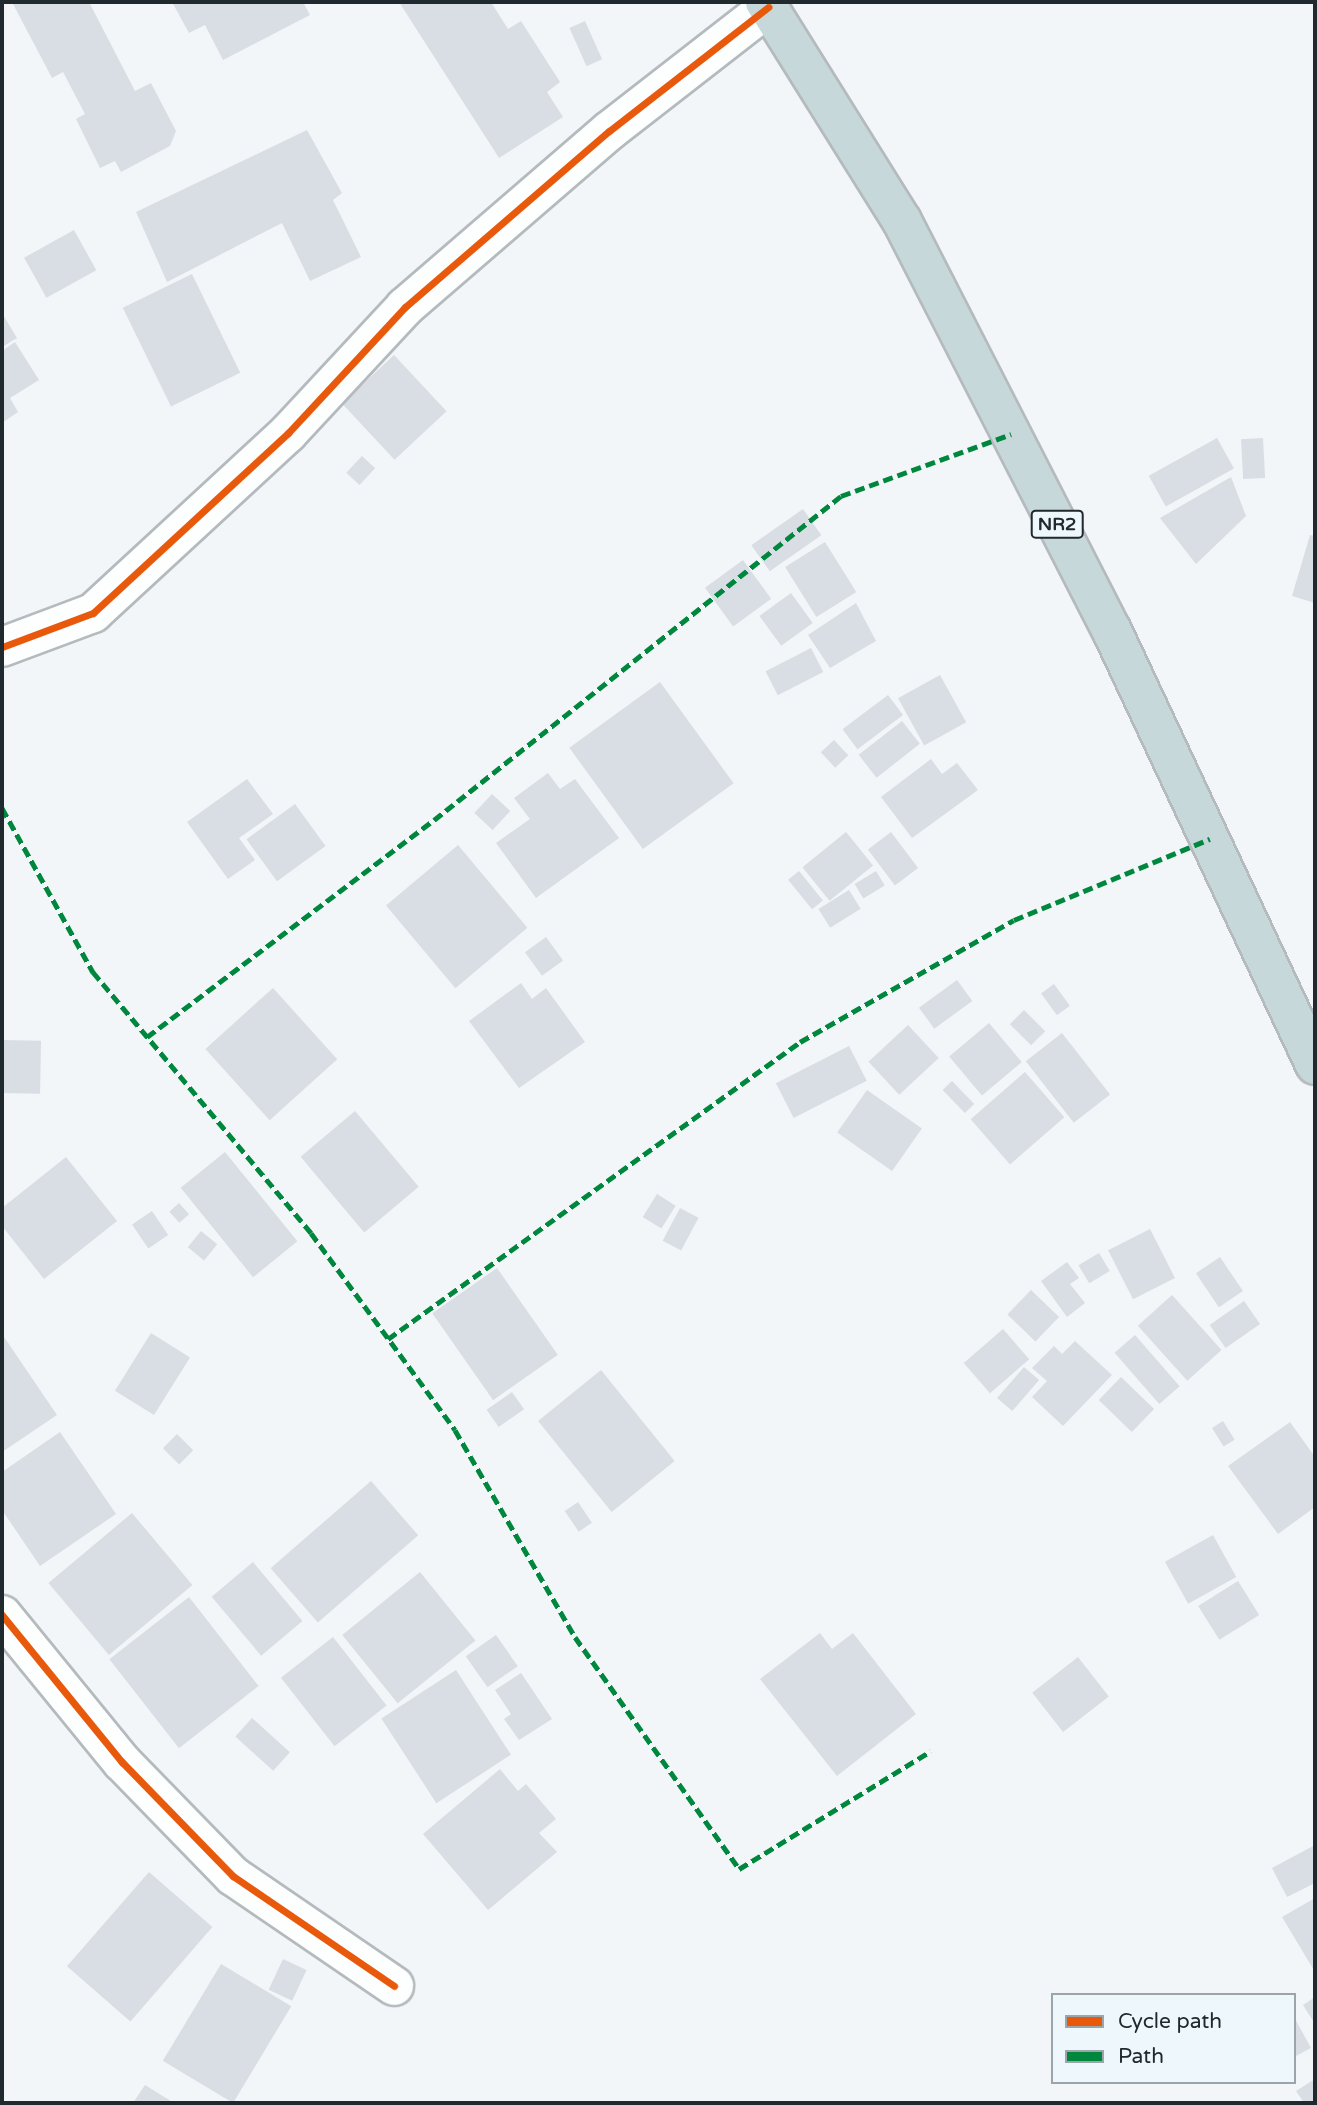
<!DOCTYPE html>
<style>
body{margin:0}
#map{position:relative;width:1317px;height:2105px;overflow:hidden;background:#f2f6f8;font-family:"Varela Round",sans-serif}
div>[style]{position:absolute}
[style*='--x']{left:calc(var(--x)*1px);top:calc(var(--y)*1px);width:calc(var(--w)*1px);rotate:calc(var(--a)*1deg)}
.building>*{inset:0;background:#d8dee4;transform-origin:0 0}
.roads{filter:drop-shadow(2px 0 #b4babd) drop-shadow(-2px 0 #b4babd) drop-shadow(0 2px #b4babd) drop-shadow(0 -2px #b4babd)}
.minor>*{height:38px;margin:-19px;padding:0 19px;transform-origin:19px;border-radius:19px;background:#fdfefe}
.highway>*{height:38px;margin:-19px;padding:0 19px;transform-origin:19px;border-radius:19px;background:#c6d8da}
.quiet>*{height:5px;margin-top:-2.5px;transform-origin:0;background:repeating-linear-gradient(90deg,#00873e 0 10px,transparent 0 15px)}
.cycleway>*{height:7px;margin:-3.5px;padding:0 3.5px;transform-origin:3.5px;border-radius:3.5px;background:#e8590c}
span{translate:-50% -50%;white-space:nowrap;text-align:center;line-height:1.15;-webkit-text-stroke:6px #eef7fc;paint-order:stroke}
.shield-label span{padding:2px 5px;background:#eef7fc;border:2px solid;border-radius:5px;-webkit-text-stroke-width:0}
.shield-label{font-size:18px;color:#20292d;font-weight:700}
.frame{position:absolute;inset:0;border:4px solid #20292d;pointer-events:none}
.legend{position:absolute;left:1051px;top:1993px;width:245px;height:91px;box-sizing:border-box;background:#eef7fc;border:2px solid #9ca5a9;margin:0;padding:9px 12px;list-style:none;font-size:21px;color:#20292d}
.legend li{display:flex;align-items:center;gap:14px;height:35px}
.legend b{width:35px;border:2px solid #9ca5a9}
</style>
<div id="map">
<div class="building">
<i style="clip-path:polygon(12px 2px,89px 2px,135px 91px,151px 83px,176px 131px,170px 146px,121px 172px,115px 161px,100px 168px,76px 119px,85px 114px,63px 72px,52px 78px)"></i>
<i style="clip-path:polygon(172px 2px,303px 2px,310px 15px,223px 60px,205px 25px,189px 33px)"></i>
<i style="clip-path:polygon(399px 2px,491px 2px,508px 29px,521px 21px,560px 82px,547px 92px,563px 117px,499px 158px)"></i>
<i style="left:585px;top:21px;width:42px;height:17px;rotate:66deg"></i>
<i style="clip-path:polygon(307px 130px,342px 193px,333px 200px,361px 257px,310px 281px,282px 223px,167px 282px,136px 212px)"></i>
<i style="left:74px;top:230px;width:46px;height:57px;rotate:61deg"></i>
<i style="left:192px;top:274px;width:110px;height:77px;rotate:64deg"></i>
<i style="clip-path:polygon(2px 313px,17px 338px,2px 347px)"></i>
<i style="clip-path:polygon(15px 342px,39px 380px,10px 398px,18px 412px,2px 423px,2px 351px)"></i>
<i style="left:394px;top:355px;width:77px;height:71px;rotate:47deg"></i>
<i style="left:1217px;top:438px;width:35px;height:78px;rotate:61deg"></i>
<i style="left:1263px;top:438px;width:40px;height:22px;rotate:87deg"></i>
<i style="left:362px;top:456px;width:18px;height:23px;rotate:43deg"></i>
<i style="clip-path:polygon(1231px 477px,1246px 516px,1196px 564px,1160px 518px)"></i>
<i style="left:803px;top:509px;width:32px;height:63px;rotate:55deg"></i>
<i style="clip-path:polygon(1310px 535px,1315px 536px,1315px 603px,1292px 596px)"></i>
<i style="left:825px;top:542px;width:59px;height:47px;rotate:58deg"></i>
<i style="left:743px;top:560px;width:48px;height:47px;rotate:54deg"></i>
<i style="left:791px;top:593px;width:37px;height:39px;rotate:54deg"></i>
<i style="clip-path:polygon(856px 603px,876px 641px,830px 668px,808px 635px)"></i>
<i style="left:811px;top:648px;width:27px;height:51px;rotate:63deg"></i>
<i style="left:940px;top:675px;width:54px;height:48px;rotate:61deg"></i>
<i style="left:660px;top:682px;width:125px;height:112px;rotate:54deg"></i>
<i style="left:888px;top:695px;width:25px;height:57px;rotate:53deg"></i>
<i style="left:902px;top:721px;width:29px;height:55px;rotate:52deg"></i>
<i style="left:834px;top:740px;width:21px;height:18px;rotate:47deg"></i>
<i style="clip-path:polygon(931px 759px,942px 774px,957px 763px,978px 790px,912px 838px,881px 797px)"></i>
<i style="clip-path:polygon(548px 773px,560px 789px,575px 779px,619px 838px,536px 898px,496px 843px,530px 819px,514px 798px)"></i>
<i style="clip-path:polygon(247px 779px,273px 814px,239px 838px,255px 860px,228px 879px,187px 822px)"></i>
<i style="left:492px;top:794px;width:25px;height:26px;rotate:43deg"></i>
<i style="left:295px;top:804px;width:52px;height:60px;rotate:54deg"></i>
<i style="left:846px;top:832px;width:43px;height:56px;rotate:51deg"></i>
<i style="left:891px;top:832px;width:45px;height:29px;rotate:53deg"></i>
<i style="left:458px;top:845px;width:108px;height:94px;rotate:50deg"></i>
<i style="left:799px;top:871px;width:38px;height:14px;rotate:51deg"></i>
<i style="left:876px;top:871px;width:17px;height:25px;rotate:59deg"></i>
<i style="left:849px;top:890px;width:22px;height:36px;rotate:58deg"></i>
<i style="left:546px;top:937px;width:29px;height:26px;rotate:54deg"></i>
<i style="left:957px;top:980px;width:26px;height:47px;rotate:54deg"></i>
<i style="clip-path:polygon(521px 983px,532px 999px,546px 988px,585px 1042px,519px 1088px,469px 1021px)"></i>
<i style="left:1054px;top:984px;width:27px;height:16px;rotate:54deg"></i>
<i style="left:273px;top:988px;width:96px;height:91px;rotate:48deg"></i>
<i style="left:1024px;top:1010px;width:30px;height:20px;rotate:45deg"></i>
<i style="left:989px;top:1023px;width:51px;height:52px;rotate:50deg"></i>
<i style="left:908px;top:1025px;width:45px;height:54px;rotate:47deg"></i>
<i style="left:1062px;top:1033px;width:78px;height:46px;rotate:52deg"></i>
<i style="left:2px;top:1040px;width:39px;height:53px;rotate:1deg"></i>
<i style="left:849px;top:1046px;width:39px;height:82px;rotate:63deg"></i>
<i style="left:1025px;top:1072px;width:60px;height:72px;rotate:49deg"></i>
<i style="left:952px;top:1081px;width:32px;height:13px;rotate:46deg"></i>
<i style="left:867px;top:1090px;width:67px;height:52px;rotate:35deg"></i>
<i style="left:355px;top:1111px;width:99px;height:71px;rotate:50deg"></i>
<i style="left:225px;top:1152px;width:115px;height:57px;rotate:51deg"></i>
<i style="clip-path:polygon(66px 1157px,117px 1221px,44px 1279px,2px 1226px,2px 1208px)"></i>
<i style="left:657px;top:1194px;width:22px;height:27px;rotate:32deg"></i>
<i style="left:179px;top:1203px;width:15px;height:13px;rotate:48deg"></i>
<i style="left:680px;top:1208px;width:21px;height:37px;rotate:28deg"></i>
<i style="left:152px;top:1211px;width:29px;height:24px;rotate:56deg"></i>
<i style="left:1150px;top:1229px;width:55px;height:47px;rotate:63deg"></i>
<i style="left:201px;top:1231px;width:21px;height:21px;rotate:39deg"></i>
<i style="left:1099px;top:1253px;width:21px;height:24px;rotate:59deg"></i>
<i style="left:1220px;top:1257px;width:41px;height:29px;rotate:56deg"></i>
<i style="clip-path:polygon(1067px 1262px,1079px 1278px,1070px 1284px,1085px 1303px,1067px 1317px,1041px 1281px)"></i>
<i style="left:497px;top:1268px;width:106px;height:79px;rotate:55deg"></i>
<i style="left:1031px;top:1290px;width:39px;height:34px;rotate:44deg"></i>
<i style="left:1172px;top:1295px;width:74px;height:46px;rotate:48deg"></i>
<i style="left:1244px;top:1301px;width:28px;height:42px;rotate:55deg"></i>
<i style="left:1003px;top:1329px;width:40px;height:52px;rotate:49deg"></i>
<i style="left:151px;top:1333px;width:46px;height:68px;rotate:32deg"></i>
<i style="clip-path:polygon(2px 1334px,57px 1415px,2px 1452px)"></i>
<i style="left:1135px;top:1335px;width:68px;height:27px;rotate:49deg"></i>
<i style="clip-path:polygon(1075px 1341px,1112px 1375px,1063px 1426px,1032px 1397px,1047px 1381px,1032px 1368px,1054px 1346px,1062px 1354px)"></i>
<i style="left:1024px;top:1367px;width:20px;height:41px;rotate:41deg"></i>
<i style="left:601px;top:1370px;width:117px;height:81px;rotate:51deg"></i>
<i style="left:1121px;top:1377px;width:46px;height:32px;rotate:44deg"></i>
<i style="left:512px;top:1392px;width:21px;height:31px;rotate:55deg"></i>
<i style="left:1223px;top:1421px;width:22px;height:13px;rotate:58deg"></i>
<i style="clip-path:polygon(1290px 1422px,1315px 1457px,1315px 1507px,1278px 1534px,1228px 1466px)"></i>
<i style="clip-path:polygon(60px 1432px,116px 1514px,40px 1566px,2px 1510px,2px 1472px)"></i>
<i style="left:177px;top:1434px;width:23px;height:20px;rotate:45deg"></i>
<i style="left:371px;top:1481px;width:72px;height:133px;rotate:49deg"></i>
<i style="left:578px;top:1502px;width:25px;height:16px;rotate:56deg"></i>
<i style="left:132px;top:1513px;width:94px;height:109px;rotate:50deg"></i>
<i style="left:1213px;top:1535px;width:48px;height:55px;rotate:61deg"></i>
<i style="left:253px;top:1562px;width:77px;height:54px;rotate:50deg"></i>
<i style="left:420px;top:1572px;width:88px;height:100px;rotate:51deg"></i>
<i style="left:1238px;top:1581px;width:40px;height:47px;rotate:58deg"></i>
<i style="left:189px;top:1597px;width:113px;height:101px;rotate:52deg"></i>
<i style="clip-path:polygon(820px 1633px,832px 1649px,853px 1633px,916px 1714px,837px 1776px,760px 1679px)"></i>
<i style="left:496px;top:1635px;width:38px;height:37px;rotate:55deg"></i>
<i style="left:333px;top:1637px;width:87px;height:66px;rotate:52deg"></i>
<i style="left:1078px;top:1657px;width:50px;height:58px;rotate:52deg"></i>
<i style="left:456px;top:1670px;width:101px;height:89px;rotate:57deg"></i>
<i style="clip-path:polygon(521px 1673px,552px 1719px,519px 1740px,504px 1719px,511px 1714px,495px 1690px)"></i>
<i style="left:252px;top:1718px;width:51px;height:25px;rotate:42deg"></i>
<i style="clip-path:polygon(500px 1769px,518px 1791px,526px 1784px,556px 1819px,539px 1833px,557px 1852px,488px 1910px,423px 1834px)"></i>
<i style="clip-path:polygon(1315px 1845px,1315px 1883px,1287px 1897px,1272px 1868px)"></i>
<i style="left:149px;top:1872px;width:84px;height:125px;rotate:41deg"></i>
<i style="clip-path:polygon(1315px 1898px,1315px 1972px,1282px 1917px)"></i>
<i style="left:283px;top:1959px;width:26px;height:34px;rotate:25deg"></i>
<i style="left:221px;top:1964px;width:82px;height:113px;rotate:31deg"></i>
<i style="clip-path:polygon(1315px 1997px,1315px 2024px,1303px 2005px)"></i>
<i style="clip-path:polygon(1294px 2017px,1311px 2048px,1294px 2057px)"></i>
<i style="clip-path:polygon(1315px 2079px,1315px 2103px,1304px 2103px,1296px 2091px)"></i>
<i style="clip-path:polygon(145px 2085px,174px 2103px,133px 2103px)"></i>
</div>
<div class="roads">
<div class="minor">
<i style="--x:2;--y:647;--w:97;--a:-20.5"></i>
<i style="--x:93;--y:613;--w:265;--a:-42.7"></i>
<i style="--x:288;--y:433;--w:172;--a:-47.1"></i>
<i style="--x:405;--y:307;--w:269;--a:-40.8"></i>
<i style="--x:609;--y:131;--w:202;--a:-37.9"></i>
<i style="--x:2;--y:1615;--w:190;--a:50.8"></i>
<i style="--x:122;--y:1762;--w:159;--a:45.8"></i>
<i style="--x:233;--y:1876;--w:195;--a:34.3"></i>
</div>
<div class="highway">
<i style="--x:765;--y:2;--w:258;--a:58"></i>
<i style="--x:902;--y:221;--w:461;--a:62.9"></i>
<i style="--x:1112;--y:631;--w:479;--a:64.9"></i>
</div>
</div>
<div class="quiet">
<i style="--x:2;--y:808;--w:188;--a:61"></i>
<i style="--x:93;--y:972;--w:340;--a:50.1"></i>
<i style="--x:311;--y:1233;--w:244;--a:53.8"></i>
<i style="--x:455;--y:1430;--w:239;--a:59.9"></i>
<i style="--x:575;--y:1637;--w:284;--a:54.7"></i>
<i style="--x:739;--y:1869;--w:225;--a:-31.6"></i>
<i style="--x:147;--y:1037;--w:360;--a:-37.1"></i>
<i style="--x:434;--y:820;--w:520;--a:-38.52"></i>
<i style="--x:841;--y:496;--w:181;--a:-20"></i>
<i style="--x:388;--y:1339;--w:508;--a:-35.79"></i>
<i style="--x:800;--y:1042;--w:246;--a:-29.7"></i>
<i style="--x:1014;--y:920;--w:212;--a:-22.5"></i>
</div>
<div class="cycleway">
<i style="--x:2;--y:647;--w:97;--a:-20.5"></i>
<i style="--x:93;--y:613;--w:265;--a:-42.7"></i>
<i style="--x:288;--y:433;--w:172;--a:-47.1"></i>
<i style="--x:405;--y:307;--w:269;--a:-40.8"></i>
<i style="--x:609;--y:131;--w:202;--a:-37.9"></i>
<i style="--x:2;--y:1615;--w:190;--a:50.8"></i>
<i style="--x:122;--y:1762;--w:159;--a:45.8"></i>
<i style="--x:233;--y:1876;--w:195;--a:34.3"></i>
</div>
<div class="shield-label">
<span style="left:1057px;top:524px">NR2</span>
</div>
<div class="frame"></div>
<ul class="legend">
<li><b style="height:9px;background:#e8590c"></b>Cycle path</li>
<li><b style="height:9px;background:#00873e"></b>Path</li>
</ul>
</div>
